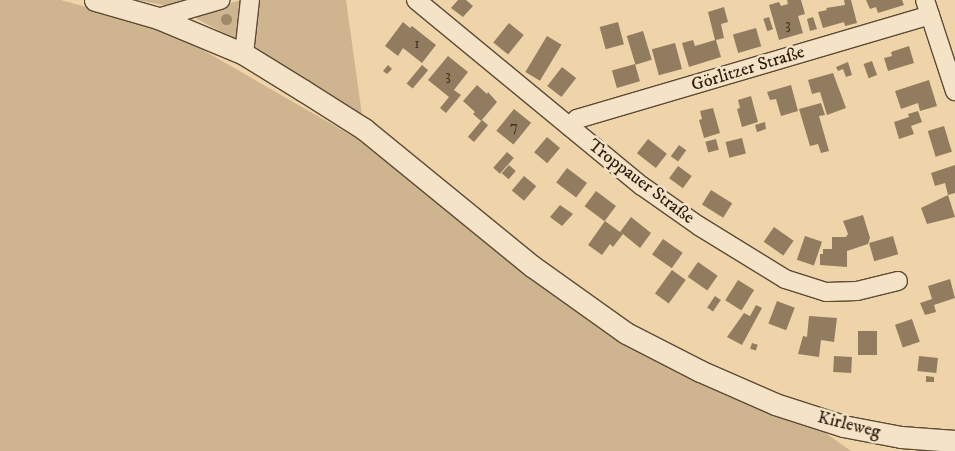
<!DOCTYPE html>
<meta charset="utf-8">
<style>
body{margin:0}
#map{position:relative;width:955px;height:451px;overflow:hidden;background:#efd4a9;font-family:"IM FELL DW Pica",serif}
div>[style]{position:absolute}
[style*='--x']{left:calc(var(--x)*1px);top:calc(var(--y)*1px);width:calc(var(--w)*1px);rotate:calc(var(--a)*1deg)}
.green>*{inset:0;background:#ceb58f}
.building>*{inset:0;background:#917c5f;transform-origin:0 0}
.roads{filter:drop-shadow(1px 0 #5c4b35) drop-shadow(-1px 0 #5c4b35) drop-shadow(0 1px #5c4b35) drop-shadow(0 -1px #5c4b35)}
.minor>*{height:18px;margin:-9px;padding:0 9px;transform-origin:9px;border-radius:9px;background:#f5e3c7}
.tertiary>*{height:21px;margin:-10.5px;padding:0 10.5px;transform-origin:10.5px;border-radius:10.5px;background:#f5e3c7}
.trees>*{width:11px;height:11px;margin:-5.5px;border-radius:50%;background:#9e8969}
span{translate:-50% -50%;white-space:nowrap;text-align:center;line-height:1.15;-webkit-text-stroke:5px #f5e3c7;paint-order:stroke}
.number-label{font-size:15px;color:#443522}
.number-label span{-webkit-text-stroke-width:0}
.street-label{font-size:18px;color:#2b1d0e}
</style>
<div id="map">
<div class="green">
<i style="clip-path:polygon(0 0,61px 0,168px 30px,356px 138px,527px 274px,621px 342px,694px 381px,773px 414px,817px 427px,851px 451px,0 451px)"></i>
<i style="clip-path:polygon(137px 0,199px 0,168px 6px)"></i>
<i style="clip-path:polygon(241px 0,245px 0,239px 41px,197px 19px,197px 12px)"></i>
<i style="clip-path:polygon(256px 0,346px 0,362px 115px,254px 47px)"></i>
</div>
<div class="building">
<i style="clip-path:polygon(458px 0,466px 0,473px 6px,463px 17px,451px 8px)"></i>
<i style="clip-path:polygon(787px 0,801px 0,805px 14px,798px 16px,803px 33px,779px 40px,769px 5px,779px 2px,781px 6px,788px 4px)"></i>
<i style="clip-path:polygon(844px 0,851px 0,857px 23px,845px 26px,844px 22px,823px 28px,818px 12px,827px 10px,826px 8px,845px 5px)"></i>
<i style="clip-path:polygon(866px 0,902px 0,904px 5px,878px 13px,876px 7px,870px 9px)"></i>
<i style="clip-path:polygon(724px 7px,728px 22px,721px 24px,724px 38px,716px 40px,721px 57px,689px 67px,682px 43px,693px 40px,695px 46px,715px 40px,708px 12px)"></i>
<i style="left:769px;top:17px;width:13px;height:6px;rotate:72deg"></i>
<i style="clip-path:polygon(813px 17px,817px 29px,810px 31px,807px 19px)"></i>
<i style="clip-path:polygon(403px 22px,410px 28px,412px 26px,436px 45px,422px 63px,403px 48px,398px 56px,385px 46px)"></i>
<i style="left:618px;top:22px;width:23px;height:19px;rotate:75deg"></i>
<i style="left:509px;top:23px;width:19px;height:25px;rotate:39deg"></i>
<i style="left:756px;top:28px;width:19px;height:24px;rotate:74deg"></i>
<i style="left:643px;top:31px;width:30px;height:17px;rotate:73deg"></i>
<i style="left:547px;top:36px;width:17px;height:42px;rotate:31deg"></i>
<i style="left:675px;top:43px;width:27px;height:24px;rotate:75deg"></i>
<i style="clip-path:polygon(909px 46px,914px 63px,888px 71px,884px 58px,892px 56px,891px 52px)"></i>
<i style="clip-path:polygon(448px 56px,468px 72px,454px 90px,461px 95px,446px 113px,440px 108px,449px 97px,428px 80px)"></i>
<i style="left:872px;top:61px;width:15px;height:9px;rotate:70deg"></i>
<i style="clip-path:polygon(848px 62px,852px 75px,846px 77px,843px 69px,838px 71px,836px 67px)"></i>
<i style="left:635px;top:64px;width:18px;height:24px;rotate:74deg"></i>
<i style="clip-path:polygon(388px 65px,392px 69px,387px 74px,383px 71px)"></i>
<i style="left:422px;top:65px;width:8px;height:24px;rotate:40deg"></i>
<i style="left:562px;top:67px;width:18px;height:24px;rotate:38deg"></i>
<i style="clip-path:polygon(833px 73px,846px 108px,827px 115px,820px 92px,812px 94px,808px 80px)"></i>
<i style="clip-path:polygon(929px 80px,937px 106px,920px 111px,918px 103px,901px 109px,895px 91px)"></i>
<i style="clip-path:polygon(477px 85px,487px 94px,488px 92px,497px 102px,481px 121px,473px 114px,475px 112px,463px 101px)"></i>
<i style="clip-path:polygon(791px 85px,798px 111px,781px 116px,776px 99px,770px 100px,767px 92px)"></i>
<i style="clip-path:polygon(751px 96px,758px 122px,742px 127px,737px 109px,740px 108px,738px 100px)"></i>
<i style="clip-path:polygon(821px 103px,825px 115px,819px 116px,829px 151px,821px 153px,818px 144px,810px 146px,799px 109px)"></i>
<i style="clip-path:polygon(713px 108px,720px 133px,704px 138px,699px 120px,702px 119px,700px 111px)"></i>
<i style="left:514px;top:109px;width:22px;height:28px;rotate:39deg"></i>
<i style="clip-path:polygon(918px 111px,922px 122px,911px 126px,914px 134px,899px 139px,894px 122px,909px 117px,908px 114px)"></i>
<i style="left:482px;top:120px;width:8px;height:22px;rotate:40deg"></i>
<i style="clip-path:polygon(765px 122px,766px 129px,757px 132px,755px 125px)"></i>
<i style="left:944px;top:126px;width:27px;height:17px;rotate:73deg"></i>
<i style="left:547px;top:137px;width:17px;height:20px;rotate:40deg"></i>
<i style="left:742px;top:138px;width:16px;height:17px;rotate:76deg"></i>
<i style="left:648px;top:139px;width:24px;height:18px;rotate:38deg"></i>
<i style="left:716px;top:139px;width:11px;height:11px;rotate:75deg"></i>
<i style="left:679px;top:145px;width:9px;height:14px;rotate:36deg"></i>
<i style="left:507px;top:152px;width:9px;height:21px;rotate:41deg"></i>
<i style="left:509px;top:165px;width:9px;height:11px;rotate:41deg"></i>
<i style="clip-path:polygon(955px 165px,955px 193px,948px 195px,945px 183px,935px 186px,931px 173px)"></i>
<i style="left:678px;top:166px;width:17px;height:15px;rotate:36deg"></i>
<i style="left:567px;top:168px;width:25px;height:18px;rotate:37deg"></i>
<i style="left:524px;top:176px;width:16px;height:19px;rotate:40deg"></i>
<i style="left:711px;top:190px;width:25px;height:17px;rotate:32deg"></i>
<i style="left:596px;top:191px;width:25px;height:19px;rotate:37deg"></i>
<i style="clip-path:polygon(948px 195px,955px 217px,927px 224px,921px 208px)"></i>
<i style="clip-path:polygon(560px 205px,573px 214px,562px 226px,550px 217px)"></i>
<i style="clip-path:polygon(863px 215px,870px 238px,868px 244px,847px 251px,847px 267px,820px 265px,820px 254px,823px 254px,823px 249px,832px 249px,832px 237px,846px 237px,848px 234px,843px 221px)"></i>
<i style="clip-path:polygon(631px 217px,651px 233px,640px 248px,623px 234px,613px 247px,610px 244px,602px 255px,588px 245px,605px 221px,620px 232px)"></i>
<i style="left:774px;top:227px;width:24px;height:18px;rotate:35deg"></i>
<i style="left:805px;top:236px;width:18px;height:25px;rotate:19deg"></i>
<i style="left:893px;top:236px;width:19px;height:25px;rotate:74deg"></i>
<i style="left:663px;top:239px;width:24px;height:19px;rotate:35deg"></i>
<i style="left:698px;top:262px;width:24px;height:18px;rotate:35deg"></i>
<i style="left:672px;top:270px;width:17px;height:29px;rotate:36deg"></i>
<i style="clip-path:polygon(950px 279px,955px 298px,934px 305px,936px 312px,925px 315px,920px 303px,932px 299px,928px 286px)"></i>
<i style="left:738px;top:280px;width:19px;height:24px;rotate:32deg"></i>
<i style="left:715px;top:296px;width:7px;height:14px;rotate:34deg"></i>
<i style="left:777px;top:301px;width:19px;height:24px;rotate:21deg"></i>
<i style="clip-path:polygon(756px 305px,762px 308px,742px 345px,727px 337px,744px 313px,750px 316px)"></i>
<i style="clip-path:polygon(809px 316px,837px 318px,834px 342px,821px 340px,819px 357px,798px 354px,803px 336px,807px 337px)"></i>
<i style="left:912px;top:319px;width:24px;height:18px;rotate:71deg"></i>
<i style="left:858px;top:331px;width:19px;height:24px"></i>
<i style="left:752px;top:343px;width:6px;height:6px;rotate:18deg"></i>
<i style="left:834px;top:356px;width:18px;height:16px;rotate:3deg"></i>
<i style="left:919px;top:356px;width:19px;height:15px;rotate:6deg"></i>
<i style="clip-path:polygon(926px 376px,934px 377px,934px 382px,926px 382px)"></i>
</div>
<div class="roads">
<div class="minor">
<i style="--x:416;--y:0;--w:293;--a:39.5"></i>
<i style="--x:642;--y:186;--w:70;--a:35.1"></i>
<i style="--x:699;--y:226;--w:101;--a:31.6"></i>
<i style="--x:785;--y:279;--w:43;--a:17.6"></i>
<i style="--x:826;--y:292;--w:31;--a:-2"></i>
<i style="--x:857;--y:291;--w:42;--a:-13.7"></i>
<i style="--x:925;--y:0;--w:96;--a:71.8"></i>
<i style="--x:158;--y:18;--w:65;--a:-16.2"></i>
<i style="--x:244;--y:54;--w:54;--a:-83.7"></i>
<i style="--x:570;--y:127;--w:11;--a:-49"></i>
<i style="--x:577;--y:119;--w:368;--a:-16.4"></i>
</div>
<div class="tertiary">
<i style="--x:95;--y:0;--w:66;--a:15.9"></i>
<i style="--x:158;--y:18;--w:93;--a:22.7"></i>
<i style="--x:244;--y:54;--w:70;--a:31.7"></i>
<i style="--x:304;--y:91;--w:71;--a:32.3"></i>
<i style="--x:364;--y:129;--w:217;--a:39.2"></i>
<i style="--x:532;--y:266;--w:115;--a:35.5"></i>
<i style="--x:626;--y:333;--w:83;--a:27.2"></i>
<i style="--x:700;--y:371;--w:82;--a:23.7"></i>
<i style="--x:775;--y:404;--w:71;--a:17.9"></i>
<i style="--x:843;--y:426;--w:59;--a:10.7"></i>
<i style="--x:901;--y:437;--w:54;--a:4.2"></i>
</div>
</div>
<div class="trees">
<i style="left:226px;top:19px"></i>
</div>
<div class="number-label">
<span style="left:788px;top:25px">3</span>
<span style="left:417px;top:44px">1</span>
<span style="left:448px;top:76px">3</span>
<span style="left:514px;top:127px">7</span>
</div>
<div class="street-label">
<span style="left:748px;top:69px;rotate:-17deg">Görlitzer Straße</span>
<span style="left:641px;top:182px;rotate:37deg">Troppauer Straße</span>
<span style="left:849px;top:425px;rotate:14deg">Kirleweg</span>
</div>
</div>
